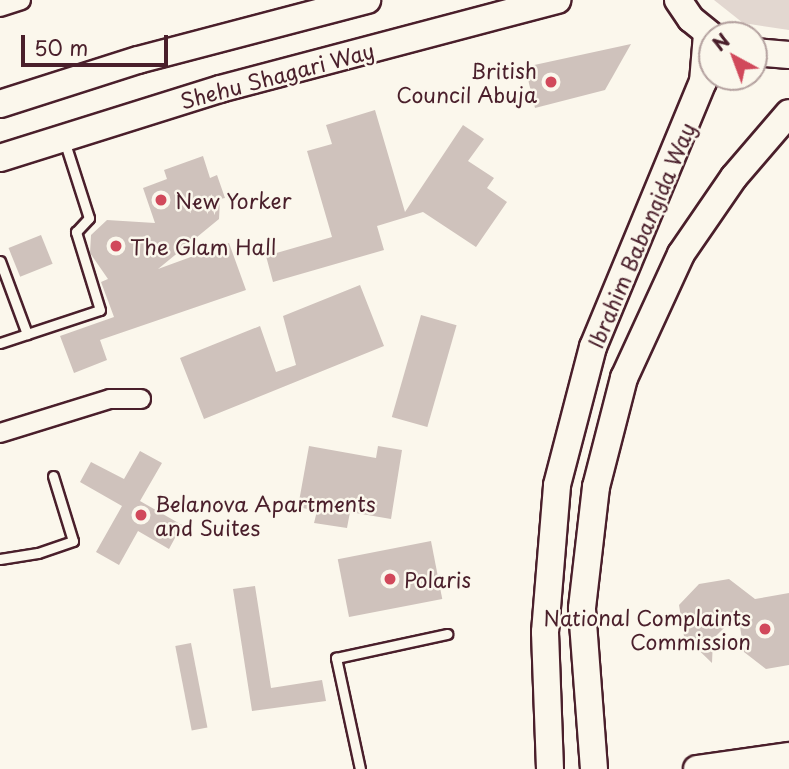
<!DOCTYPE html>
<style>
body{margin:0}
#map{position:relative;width:789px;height:769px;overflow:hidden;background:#fbf7ec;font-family:"Playpen Sans",sans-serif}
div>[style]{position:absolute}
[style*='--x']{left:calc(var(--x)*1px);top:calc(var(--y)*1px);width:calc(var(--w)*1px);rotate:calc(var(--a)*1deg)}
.green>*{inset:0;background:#e2d7d0}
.building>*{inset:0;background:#cfc2bc;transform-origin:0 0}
.roads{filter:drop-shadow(2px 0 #4a1f2b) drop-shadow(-2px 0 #4a1f2b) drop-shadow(0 2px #4a1f2b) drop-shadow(0 -2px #4a1f2b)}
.lane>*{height:9px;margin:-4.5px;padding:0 4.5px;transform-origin:4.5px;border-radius:4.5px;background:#fbf7ec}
.street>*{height:18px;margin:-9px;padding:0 9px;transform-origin:9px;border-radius:9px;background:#fbf7ec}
.secondary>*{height:26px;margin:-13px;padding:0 13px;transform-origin:13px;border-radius:13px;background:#fbf7ec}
.dots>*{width:19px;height:19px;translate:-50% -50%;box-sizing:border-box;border:4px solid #fbf7ec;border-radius:50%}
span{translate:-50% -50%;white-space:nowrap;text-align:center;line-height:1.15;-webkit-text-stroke:5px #fbf7ec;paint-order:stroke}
.poi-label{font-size:21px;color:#4a1f2b}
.right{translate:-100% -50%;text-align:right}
.left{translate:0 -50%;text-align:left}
.street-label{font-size:21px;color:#4a1f2b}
.north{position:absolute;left:698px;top:21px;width:70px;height:70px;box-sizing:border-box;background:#fbf7ec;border:2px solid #b4a19f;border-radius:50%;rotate:319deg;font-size:19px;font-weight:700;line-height:28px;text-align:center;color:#4a1f2b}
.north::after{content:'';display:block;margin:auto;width:24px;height:32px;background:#d1495b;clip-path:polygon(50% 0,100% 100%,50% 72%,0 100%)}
.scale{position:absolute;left:21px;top:35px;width:147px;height:32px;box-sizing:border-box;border:4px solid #4a1f2b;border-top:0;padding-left:9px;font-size:21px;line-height:24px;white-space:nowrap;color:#4a1f2b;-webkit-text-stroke:5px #fbf7ec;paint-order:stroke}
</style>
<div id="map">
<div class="green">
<i style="clip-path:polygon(714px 0,789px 0,789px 30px,743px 23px)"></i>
</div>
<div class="building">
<i style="clip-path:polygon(631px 44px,605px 90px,535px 108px,525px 67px)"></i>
<i style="clip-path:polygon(375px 110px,405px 212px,463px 125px,484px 139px,468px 161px,494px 178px,487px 188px,507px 202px,476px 247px,423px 212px,377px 226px,384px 250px,273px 282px,266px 256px,332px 237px,307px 151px,332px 144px,326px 125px)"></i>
<i style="clip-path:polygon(203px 156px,210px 178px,217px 175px,225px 198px,220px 199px,219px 219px,158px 269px,229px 243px,246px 290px,100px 340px,107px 360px,74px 373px,60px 336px,114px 317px,101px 282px,108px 279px,90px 253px,91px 235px,107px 220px,155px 223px,143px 188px,167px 179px,164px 170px)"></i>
<i style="left:41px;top:235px;width:31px;height:35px;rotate:68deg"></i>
<i style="clip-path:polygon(360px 285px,384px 346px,204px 419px,180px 358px,260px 326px,276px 372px,296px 365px,283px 316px)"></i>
<i style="left:421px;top:315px;width:37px;height:106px;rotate:16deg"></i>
<i style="clip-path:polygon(309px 446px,376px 458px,378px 446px,402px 450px,391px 519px,350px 512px,347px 528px,314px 523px,317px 511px,298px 507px)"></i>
<i style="clip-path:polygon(140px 451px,162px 463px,140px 501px,182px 525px,169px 549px,138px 531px,119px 565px,96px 552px,122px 506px,80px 482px,91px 462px,124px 479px)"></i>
<i style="left:431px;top:541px;width:59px;height:95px;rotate:79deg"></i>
<i style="clip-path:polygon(729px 579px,755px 599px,789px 593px,789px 665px,766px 669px,744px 652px,738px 614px,713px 639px,712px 663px,684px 636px,679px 605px,699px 584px)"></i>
<i style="clip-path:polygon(255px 586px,271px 688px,322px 680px,326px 701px,252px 711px,233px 589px)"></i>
<i style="left:191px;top:643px;width:86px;height:16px;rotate:79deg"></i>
</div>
<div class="roads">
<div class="lane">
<i style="--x:0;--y:261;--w:78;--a:69.7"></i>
<i style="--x:0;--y:343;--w:105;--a:-18.3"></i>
<i style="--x:100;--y:310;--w:82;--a:-107.1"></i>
<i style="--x:76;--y:232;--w:19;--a:-47"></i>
<i style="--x:89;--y:218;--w:82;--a:-107.8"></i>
<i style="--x:0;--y:559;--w:38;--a:-9"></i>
<i style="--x:38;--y:553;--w:37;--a:-19"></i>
<i style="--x:73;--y:541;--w:68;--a:-107.1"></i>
<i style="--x:360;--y:769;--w:114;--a:-102.2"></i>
<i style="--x:336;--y:658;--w:114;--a:-12.2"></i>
</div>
<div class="street">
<i style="--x:0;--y:7;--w:22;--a:-18"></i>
<i style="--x:0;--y:433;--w:115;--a:-17.2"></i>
<i style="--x:110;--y:399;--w:31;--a:0"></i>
</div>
<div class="secondary">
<i style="--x:678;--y:0;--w:23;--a:56"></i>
<i style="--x:691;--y:19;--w:27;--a:39"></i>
<i style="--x:754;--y:52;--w:35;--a:5"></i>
<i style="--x:0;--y:104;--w:145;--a:-17.7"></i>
<i style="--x:138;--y:60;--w:237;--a:-14.7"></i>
<i style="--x:0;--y:158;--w:231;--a:-17.4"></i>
<i style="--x:220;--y:89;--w:349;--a:-14.8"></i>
<i style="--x:550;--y:769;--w:137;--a:-92.1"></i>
<i style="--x:545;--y:632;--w:147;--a:-85.3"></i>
<i style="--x:557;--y:485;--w:143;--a:-75.4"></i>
<i style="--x:593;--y:347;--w:287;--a:-67.5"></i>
<i style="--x:703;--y:82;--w:48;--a:-85.2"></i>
<i style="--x:594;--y:769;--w:161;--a:-94.3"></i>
<i style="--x:582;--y:608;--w:122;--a:-83.4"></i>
<i style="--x:596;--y:487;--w:113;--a:-75.6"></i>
<i style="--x:624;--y:378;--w:136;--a:-65.3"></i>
<i style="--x:681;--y:254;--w:93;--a:-55.5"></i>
<i style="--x:734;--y:177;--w:84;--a:-49.3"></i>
<i style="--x:697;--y:769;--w:93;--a:-8"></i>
</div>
</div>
<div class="dots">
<i style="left:551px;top:82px;background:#d1495b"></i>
<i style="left:161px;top:200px;background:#d1495b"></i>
<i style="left:116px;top:246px;background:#d1495b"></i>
<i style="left:141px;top:515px;background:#d1495b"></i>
<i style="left:390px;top:579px;background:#d1495b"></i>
<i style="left:765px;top:629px;background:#d1495b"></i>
</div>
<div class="poi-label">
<span class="right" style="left:537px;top:82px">British<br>Council Abuja</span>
<span class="left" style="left:175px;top:200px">New Yorker</span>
<span class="left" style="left:130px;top:246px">The Glam Hall</span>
<span class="left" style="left:155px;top:515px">Belanova Apartments<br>and Suites</span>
<span class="left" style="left:404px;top:579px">Polaris</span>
<span class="right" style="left:751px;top:629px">National Complaints<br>Commission</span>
</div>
<div class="street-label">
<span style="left:277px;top:75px;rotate:-15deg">Shehu Shagari Way</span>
<span style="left:641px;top:235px;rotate:-67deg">Ibrahim Babangida Way</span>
</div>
<div class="north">N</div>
<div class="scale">50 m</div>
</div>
